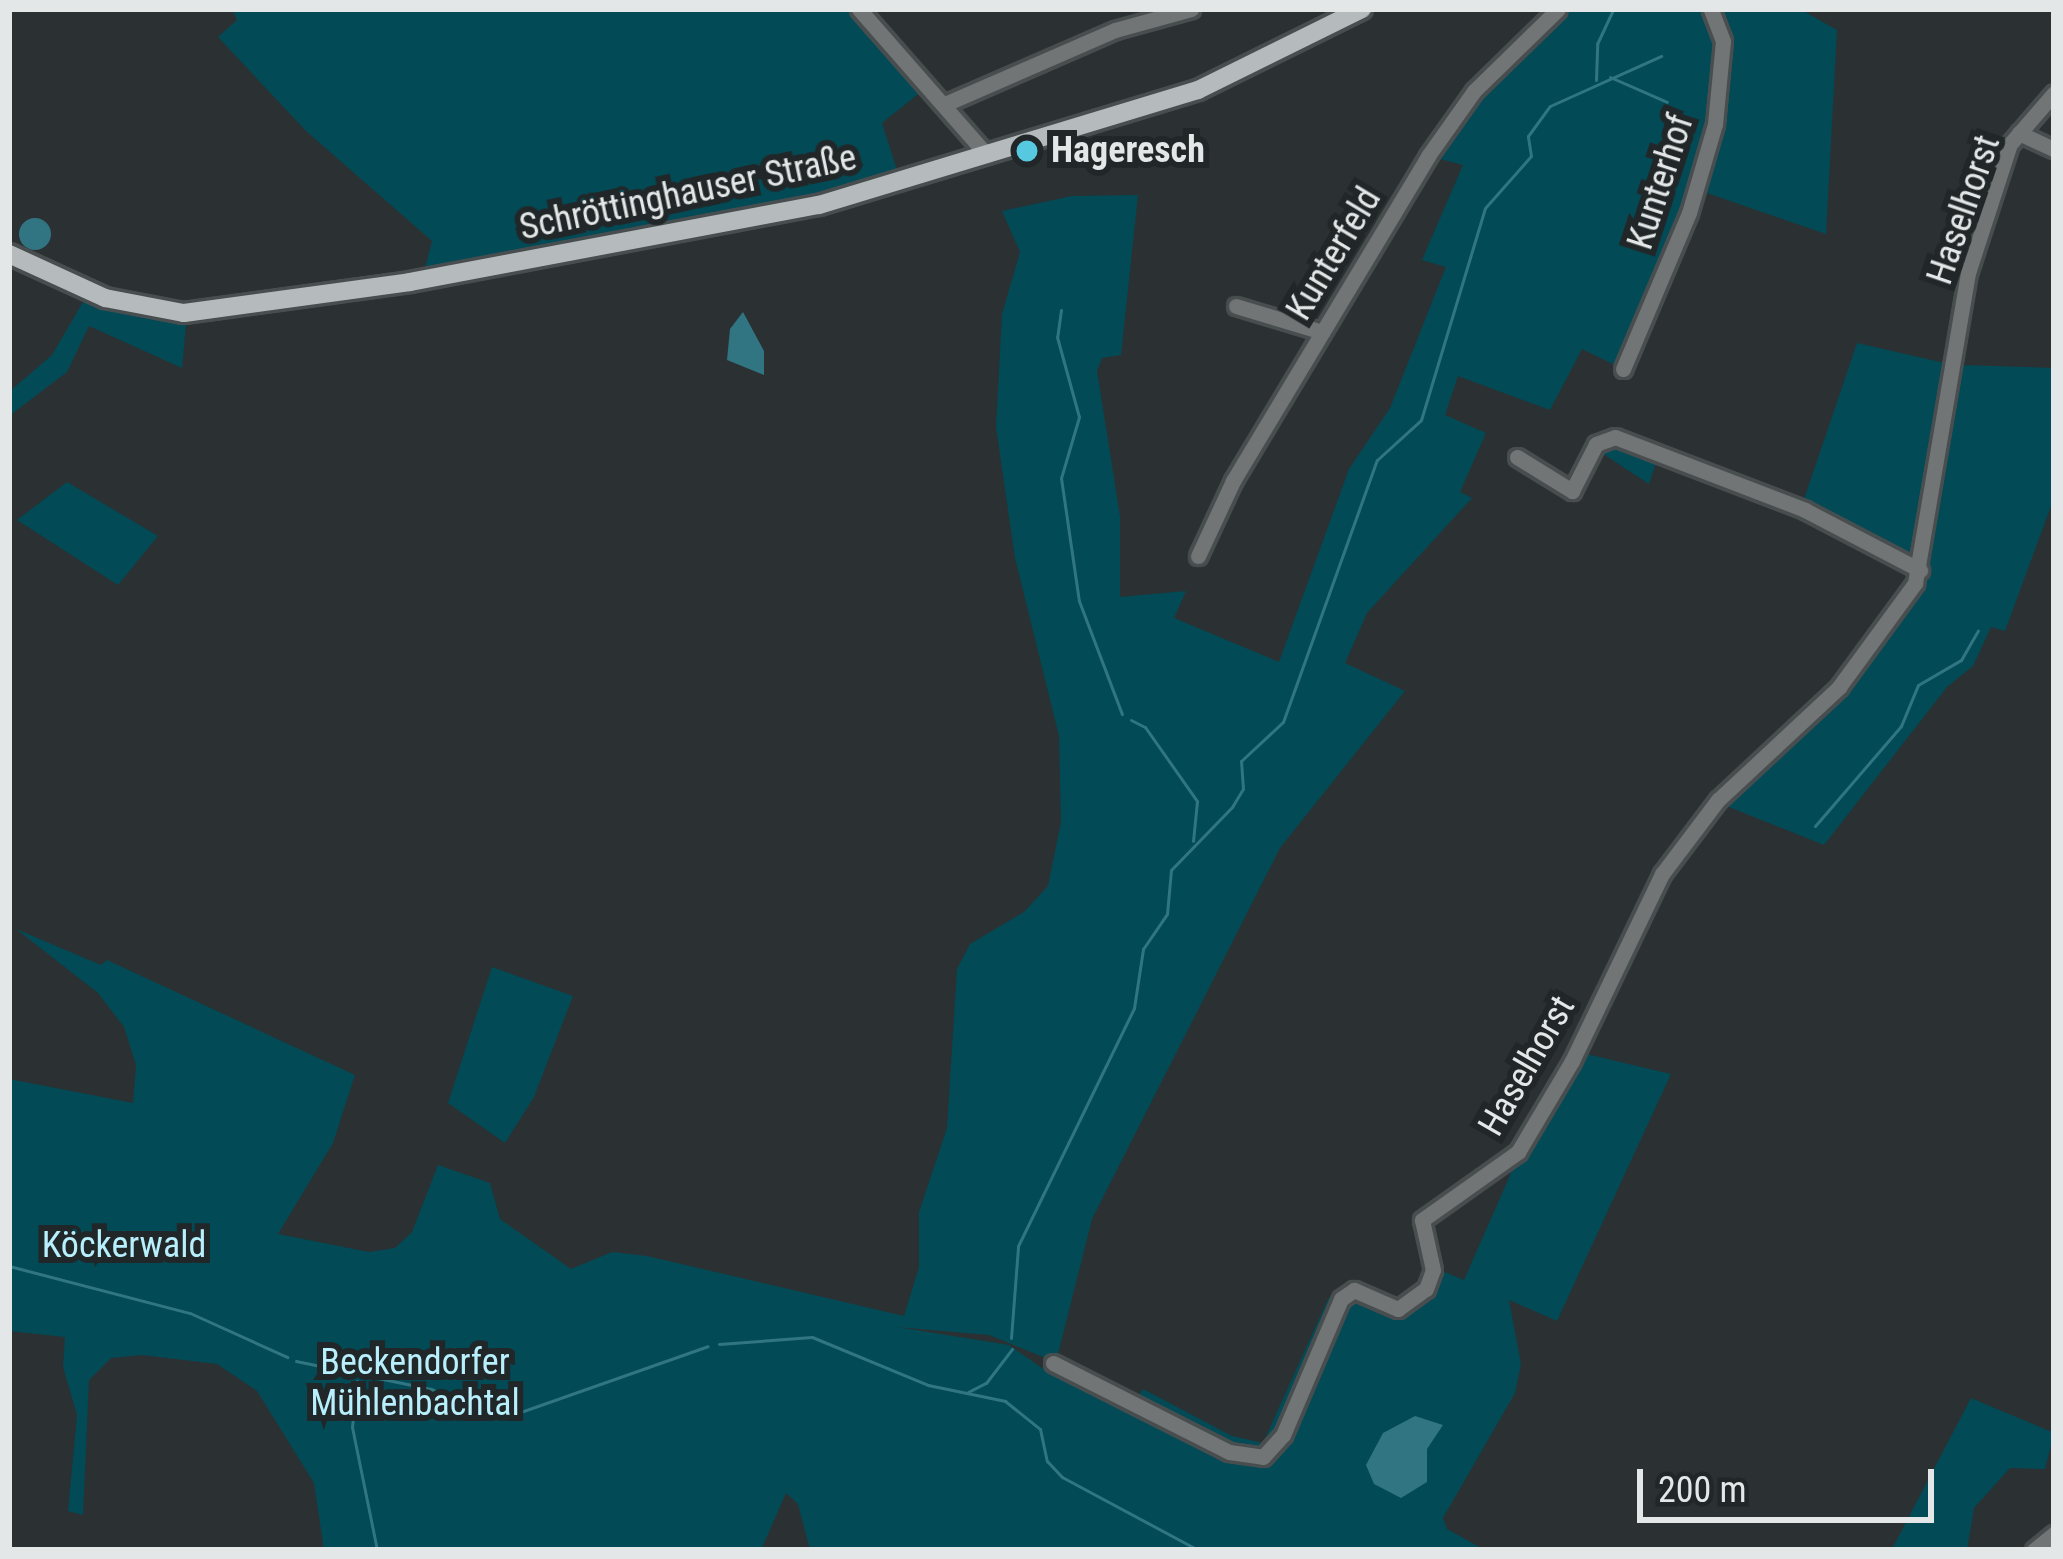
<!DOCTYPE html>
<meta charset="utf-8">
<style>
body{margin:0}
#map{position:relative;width:2063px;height:1559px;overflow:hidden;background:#2b3132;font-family:"Roboto Condensed",sans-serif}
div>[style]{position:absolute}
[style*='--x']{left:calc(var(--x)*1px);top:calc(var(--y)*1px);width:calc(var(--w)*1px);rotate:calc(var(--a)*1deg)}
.green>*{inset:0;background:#014a56}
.water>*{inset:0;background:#317583}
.round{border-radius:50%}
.stream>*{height:3px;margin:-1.5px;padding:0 1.5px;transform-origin:1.5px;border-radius:1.5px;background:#317583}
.roads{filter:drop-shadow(3px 0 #484e4f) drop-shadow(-3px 0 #484e4f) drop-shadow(0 3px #484e4f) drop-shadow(0 -3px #484e4f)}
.minor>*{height:15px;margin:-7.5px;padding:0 7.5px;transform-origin:7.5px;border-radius:7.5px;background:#727576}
.major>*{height:18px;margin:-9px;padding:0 9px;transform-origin:9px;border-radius:9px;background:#b5bbbd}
.dots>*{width:33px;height:33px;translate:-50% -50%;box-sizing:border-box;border:6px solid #212728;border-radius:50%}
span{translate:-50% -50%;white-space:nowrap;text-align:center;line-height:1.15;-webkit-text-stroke:12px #212728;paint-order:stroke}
.poi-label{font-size:36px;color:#e3e7e8;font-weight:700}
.left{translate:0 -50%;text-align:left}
.street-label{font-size:36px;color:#e3e7e8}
.park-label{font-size:36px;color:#b8effc}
.frame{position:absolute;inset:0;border:12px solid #e3e7e8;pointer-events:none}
.scale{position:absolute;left:1637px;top:1469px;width:297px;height:54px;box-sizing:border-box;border:6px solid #e3e7e8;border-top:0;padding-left:15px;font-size:36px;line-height:42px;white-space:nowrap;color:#e3e7e8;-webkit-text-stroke:9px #212728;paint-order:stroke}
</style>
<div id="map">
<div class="green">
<i style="clip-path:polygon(232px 9px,849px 9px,922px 91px,882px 123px,897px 170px,809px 196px,425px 268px,432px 241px,306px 131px,218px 37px,237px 20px)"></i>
<i style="clip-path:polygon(1566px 9px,1706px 9px,1717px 29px,1714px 110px,1688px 211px,1621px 368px,1582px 349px,1550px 410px,1458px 376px,1445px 415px,1486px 433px,1460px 492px,1472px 498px,1367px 613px,1345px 663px,1405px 691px,1280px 848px,1092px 1219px,1056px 1362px,989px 1335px,897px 1327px,1009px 1345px,1042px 1368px,1214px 1449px,1271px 1458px,1349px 1296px,1399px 1312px,1435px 1268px,1464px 1280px,1511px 1173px,1505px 1169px,1582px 1053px,1671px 1074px,1557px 1321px,1509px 1300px,1521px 1364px,1515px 1393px,1443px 1518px,1447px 1529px,1485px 1550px,810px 1550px,798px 1504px,786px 1493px,761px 1550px,324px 1550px,314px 1483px,257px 1391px,217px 1364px,142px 1355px,111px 1358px,89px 1380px,83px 1515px,68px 1511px,77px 1415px,63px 1367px,65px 1337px,9px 1331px,9px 1079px,133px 1103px,136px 1065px,124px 1027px,98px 993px,16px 929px,101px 965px,107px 960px,355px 1075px,333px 1143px,278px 1234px,369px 1252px,395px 1248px,412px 1232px,438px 1165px,490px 1183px,500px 1219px,571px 1269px,612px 1252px,647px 1256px,904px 1316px,919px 1267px,919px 1212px,947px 1128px,957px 969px,970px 944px,1024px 912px,1048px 886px,1061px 822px,1059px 736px,1015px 558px,996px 427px,1002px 314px,1020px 252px,1002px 211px,1072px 196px,1138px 195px,1121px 355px,1102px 358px,1097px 371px,1120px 516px,1120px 597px,1186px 591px,1174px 618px,1279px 662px,1349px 469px,1390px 408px,1446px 267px,1422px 260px,1463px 165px,1432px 157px,1478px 93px)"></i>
<i style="clip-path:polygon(1715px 9px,1800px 9px,1837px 30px,1826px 234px,1704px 192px,1720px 128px)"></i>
<i style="clip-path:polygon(83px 302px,186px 325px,182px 368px,89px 326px,67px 372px,9px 416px,9px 392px,52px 355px)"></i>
<i style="clip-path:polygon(1857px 343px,1949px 364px,1918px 564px,1802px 505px)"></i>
<i style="clip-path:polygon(1959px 365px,2054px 368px,2054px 498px,2005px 631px,1991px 627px,1973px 666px,1947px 687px,1824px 845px,1719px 803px,1841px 690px,1926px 570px)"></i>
<i style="clip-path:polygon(1606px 441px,1658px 457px,1649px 484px,1597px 450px)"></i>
<i style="clip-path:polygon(67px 482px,158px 536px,118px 585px,17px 520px)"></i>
<i style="clip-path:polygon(492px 967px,573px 996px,534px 1097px,505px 1143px,448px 1103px)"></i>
<i style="clip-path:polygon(1329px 1297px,1337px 1299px,1278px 1441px,1251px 1454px,1135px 1401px,1143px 1389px,1232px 1436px,1263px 1443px)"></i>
<i style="clip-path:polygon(1971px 1398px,2054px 1433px,2045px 1469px,2010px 1468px,1974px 1508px,1967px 1550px,1775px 1550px,1892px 1549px)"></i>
</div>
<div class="water">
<i class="round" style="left:19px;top:218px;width:32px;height:32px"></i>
<i style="clip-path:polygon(743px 312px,764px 351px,764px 375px,727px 360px,730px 329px)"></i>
<i style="clip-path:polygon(1415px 1416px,1443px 1425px,1427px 1449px,1427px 1482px,1401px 1498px,1374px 1484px,1366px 1465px,1383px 1433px)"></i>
</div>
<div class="stream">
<i style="--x:1610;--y:77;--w:62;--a:23.7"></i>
<i style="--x:1596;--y:80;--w:36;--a:-88"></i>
<i style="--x:1597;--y:44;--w:38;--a:-65"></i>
<i style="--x:1061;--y:310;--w:27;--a:98"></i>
<i style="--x:1057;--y:337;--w:83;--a:74.6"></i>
<i style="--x:1079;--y:417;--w:64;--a:106.4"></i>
<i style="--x:1061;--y:478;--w:124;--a:81.7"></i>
<i style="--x:1079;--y:601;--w:121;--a:69.2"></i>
<i style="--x:1131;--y:720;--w:16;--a:27"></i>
<i style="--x:1145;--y:727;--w:90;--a:54.9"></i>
<i style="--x:1197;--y:801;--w:40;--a:95.7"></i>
<i style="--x:1815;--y:826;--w:132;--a:-49.3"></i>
<i style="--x:1901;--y:726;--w:44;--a:-67.5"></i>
<i style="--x:1918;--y:685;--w:50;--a:-30.2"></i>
<i style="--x:1961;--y:660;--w:34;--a:-60"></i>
<i style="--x:9;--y:1266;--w:187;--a:14.6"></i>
<i style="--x:190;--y:1313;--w:107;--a:24.4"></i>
<i style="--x:1011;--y:1338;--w:92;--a:-85.6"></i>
<i style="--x:1018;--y:1246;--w:265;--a:-64"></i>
<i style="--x:1134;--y:1008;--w:60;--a:-81.3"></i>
<i style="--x:1143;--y:949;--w:42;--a:-55.6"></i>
<i style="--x:1167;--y:914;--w:44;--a:-84.8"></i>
<i style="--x:1171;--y:870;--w:88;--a:-45.9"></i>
<i style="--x:1232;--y:807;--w:21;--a:-59"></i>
<i style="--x:1243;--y:789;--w:28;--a:-94"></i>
<i style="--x:1241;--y:761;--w:57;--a:-42.9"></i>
<i style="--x:1283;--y:722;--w:278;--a:-70.3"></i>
<i style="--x:1377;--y:460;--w:59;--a:-42.3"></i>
<i style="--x:1421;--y:420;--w:221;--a:-73.2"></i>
<i style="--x:1485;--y:208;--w:69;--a:-48.5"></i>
<i style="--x:1531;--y:156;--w:20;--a:-99"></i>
<i style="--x:1528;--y:136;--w:37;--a:-54"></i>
<i style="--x:1550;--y:106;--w:122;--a:-24.2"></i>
<i style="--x:719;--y:1344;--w:93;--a:-4.3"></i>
<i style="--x:812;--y:1337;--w:126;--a:22.5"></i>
<i style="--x:928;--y:1385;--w:79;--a:11.7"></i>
<i style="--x:1005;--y:1401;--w:45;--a:38.7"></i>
<i style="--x:1040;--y:1429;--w:33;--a:78"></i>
<i style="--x:1047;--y:1461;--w:22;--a:47"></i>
<i style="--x:1062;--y:1477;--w:154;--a:28.2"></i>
<i style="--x:296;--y:1361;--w:138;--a:11.7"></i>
<i style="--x:431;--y:1389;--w:76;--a:23.2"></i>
<i style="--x:501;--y:1419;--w:219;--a:-19.4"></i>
<i style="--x:357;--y:1381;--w:46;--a:96.2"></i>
<i style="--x:352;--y:1427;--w:126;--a:78.5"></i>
<i style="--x:968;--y:1392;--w:20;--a:-27"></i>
<i style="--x:986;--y:1383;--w:43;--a:-52.6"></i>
</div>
<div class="roads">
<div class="minor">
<i style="--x:859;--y:9;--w:194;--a:48.8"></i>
<i style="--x:945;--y:104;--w:185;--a:-23.5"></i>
<i style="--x:1115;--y:30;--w:79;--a:-15.4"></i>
<i style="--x:2019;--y:133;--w:38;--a:25"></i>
<i style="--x:1236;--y:306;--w:90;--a:16.8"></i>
<i style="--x:1623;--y:369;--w:169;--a:-67.1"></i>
<i style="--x:1689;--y:213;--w:93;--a:-73.7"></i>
<i style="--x:1715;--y:124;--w:83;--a:-84.5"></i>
<i style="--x:1723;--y:41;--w:34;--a:-111"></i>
<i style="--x:1517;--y:457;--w:65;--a:31.7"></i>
<i style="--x:1572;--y:491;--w:53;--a:-62.9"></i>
<i style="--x:1596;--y:444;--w:20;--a:-20"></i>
<i style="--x:1615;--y:437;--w:204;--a:21"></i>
<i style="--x:1805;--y:510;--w:130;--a:27.6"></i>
<i style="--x:1198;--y:556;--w:83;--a:-65"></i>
<i style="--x:1233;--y:481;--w:379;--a:-59"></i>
<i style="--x:1428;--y:156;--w:80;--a:-54.7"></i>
<i style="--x:1474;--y:91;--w:117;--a:-44.3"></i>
<i style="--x:1053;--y:1363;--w:197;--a:26.8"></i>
<i style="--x:1229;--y:1452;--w:34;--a:8"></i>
<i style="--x:1263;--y:1457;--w:30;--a:-48"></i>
<i style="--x:1283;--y:1435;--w:148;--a:-66.9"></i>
<i style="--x:1341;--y:1299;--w:16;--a:-35"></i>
<i style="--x:1354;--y:1290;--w:48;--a:23.4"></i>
<i style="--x:1398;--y:1309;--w:34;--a:-36"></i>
<i style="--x:1426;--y:1289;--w:20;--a:-70"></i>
<i style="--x:1433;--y:1270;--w:51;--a:-102.4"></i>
<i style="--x:1422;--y:1220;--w:118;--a:-35.3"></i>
<i style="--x:1518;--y:1152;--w:106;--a:-59.3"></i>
<i style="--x:1572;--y:1061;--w:208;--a:-64.3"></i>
<i style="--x:1662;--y:874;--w:93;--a:-52.9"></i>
<i style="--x:1718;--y:800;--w:166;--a:-43"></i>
<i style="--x:1839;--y:687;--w:129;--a:-53.8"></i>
<i style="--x:1915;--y:583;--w:314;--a:-80.3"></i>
<i style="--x:1968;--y:273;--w:136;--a:-72"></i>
<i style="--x:2010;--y:144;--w:67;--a:-49.2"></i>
<i style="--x:2034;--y:1550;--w:26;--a:-39"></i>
</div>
<div class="major">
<i style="--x:9;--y:254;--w:106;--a:24.6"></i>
<i style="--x:105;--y:298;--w:80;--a:10.8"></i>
<i style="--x:184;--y:313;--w:228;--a:-7.8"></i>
<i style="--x:410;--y:282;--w:416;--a:-10.7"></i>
<i style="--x:819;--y:205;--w:396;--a:-16.9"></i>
<i style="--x:1198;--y:90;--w:183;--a:-26.3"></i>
</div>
</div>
<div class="dots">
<i style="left:1027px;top:151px;background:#56c9e1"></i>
</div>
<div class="poi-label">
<span class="left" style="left:1051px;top:151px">Hageresch</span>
</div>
<div class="street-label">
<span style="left:1661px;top:182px;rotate:-72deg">Kunterhof</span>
<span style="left:688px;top:193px;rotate:-12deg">Schröttinghauser Straße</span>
<span style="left:1964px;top:210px;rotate:-71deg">Haselhorst</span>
<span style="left:1334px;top:254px;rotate:-59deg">Kunterfeld</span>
<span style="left:1527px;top:1066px;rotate:-60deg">Haselhorst</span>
</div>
<div class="park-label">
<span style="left:124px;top:1246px">Köckerwald</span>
<span style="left:415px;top:1383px">Beckendorfer<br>Mühlenbachtal</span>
</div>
<div class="frame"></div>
<div class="scale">200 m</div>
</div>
